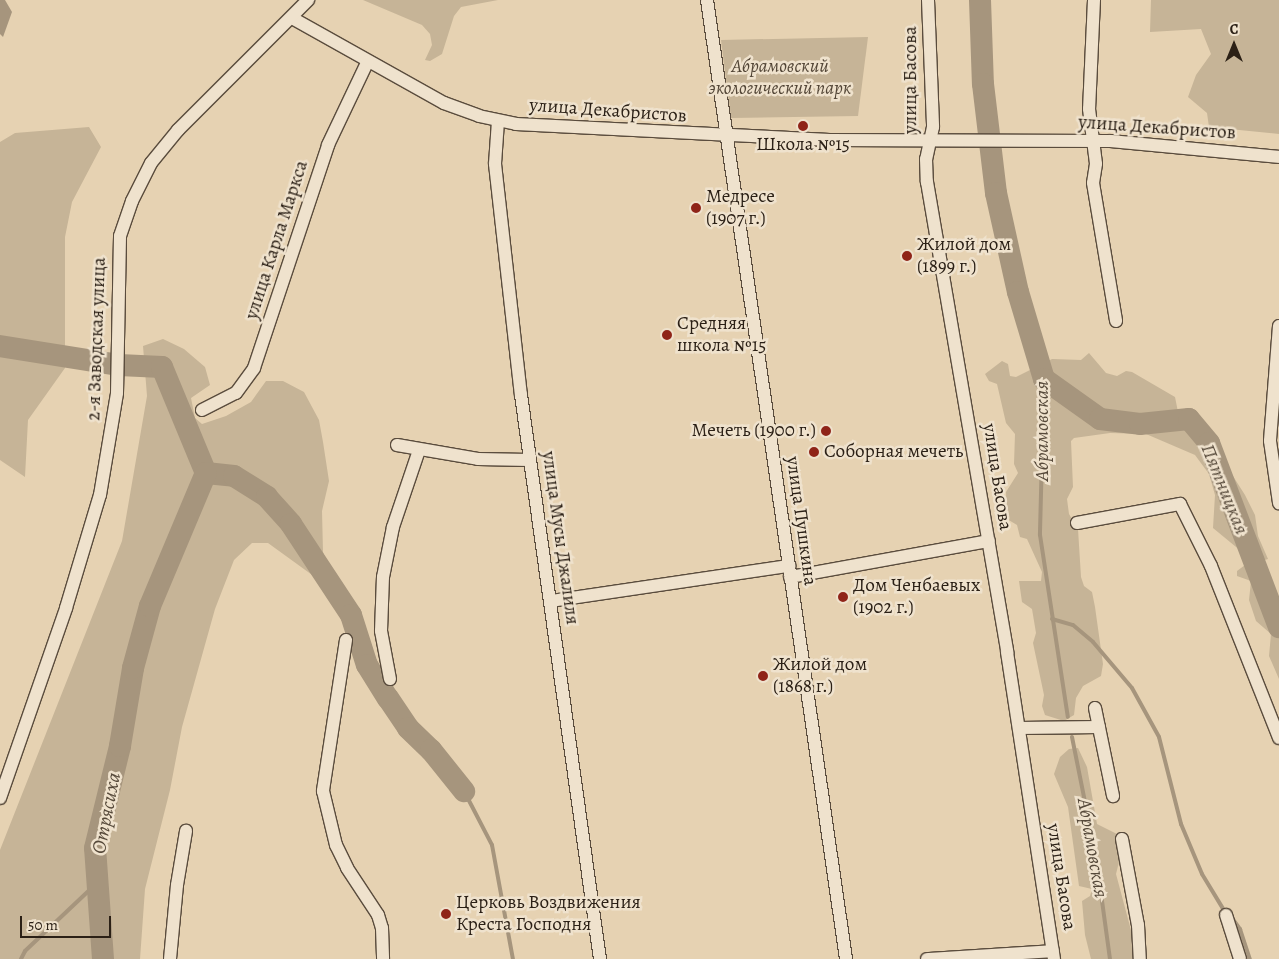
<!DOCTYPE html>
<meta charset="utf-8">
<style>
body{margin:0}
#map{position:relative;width:1279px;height:959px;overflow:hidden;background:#e6d2b2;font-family:Alegreya,serif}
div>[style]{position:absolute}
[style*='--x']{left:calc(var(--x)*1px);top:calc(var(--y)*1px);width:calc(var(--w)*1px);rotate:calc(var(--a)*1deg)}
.green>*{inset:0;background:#c6b497}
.water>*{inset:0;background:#a6957d}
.stream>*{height:4px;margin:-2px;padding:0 2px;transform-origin:2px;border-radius:2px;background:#a6957d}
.river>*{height:22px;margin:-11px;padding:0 11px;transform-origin:11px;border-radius:11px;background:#a6957d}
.roads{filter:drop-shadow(1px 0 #5a4c3d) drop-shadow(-1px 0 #5a4c3d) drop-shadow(0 1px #5a4c3d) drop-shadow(0 -1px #5a4c3d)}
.minor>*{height:12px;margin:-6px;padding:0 6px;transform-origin:6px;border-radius:6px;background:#efe2cd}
.dots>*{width:14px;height:14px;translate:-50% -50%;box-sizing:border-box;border:2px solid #efe2cd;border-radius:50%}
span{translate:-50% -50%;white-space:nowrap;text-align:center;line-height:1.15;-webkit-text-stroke:5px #efe2cd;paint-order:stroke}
.park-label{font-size:19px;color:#524536;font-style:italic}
.street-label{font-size:19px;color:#2b2016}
.poi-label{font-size:19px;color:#2b2016}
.left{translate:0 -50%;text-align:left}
.right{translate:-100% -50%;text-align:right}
.water-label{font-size:20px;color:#56493a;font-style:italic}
.north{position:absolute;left:1209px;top:20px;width:50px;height:50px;-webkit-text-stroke:4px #efe2cd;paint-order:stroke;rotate:0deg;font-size:14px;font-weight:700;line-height:20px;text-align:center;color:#2b2016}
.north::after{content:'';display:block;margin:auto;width:18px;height:22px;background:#2b2016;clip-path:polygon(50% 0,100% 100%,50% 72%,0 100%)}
.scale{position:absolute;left:20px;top:916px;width:91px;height:22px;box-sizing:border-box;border:2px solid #2b2016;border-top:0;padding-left:6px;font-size:15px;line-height:18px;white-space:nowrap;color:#2b2016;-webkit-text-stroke:4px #efe2cd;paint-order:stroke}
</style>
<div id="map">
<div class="green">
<i style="clip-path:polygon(363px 0,498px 0,461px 7px,454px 16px,442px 54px,430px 61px,425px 60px,432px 45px,430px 34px,422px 25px)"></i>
<i style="clip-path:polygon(1151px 0,1279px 0,1279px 134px,1209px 127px,1207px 113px,1188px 97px,1196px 75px,1211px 54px,1201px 29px,1150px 32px)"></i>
<i style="clip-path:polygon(868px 37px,858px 116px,731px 118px,721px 40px)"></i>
<i style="clip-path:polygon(89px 127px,101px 147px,72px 202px,65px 237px,65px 368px,28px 420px,25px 477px,0 460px,0 142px,15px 133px)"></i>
<i style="clip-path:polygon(163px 339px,184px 349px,205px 367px,210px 385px,191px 398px,195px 418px,202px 424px,226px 416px,251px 402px,266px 381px,283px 381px,304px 392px,319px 420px,323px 442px,329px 481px,322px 511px,323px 552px,337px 593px,268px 543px,252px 543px,234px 560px,215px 609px,182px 727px,170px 790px,145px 889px,140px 959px,0 959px,0 850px,122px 541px,147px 396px,143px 346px)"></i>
<i style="clip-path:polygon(1089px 353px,1106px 373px,1117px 376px,1126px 371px,1132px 372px,1175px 397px,1179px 417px,1191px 432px,1198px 426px,1203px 429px,1245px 495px,1255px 515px,1258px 536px,1268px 559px,1252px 564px,1248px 570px,1267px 571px,1272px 593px,1279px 599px,1279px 679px,1269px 656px,1271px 634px,1256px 621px,1249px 600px,1251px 581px,1237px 576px,1237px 571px,1245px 565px,1247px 556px,1213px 528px,1215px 495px,1209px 474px,1195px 455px,1146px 434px,1110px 433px,1074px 438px,1071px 441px,1073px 487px,1067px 499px,1069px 514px,1078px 529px,1081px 577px,1084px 586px,1092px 592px,1095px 607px,1103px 664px,1101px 676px,1083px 686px,1076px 698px,1074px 715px,1064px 721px,1045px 715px,1042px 706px,1044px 695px,1033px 643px,1036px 633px,1032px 609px,1022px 602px,1019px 581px,1041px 581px,1042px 572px,1027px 539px,1020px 537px,1017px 525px,1007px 519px,1006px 492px,1018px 473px,1014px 464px,1015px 434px,1006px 423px,997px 384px,989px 381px,985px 374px,1002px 361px,1008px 364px,1010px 376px,1016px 377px,1052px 359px,1081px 360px)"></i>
<i style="clip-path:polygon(1078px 748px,1087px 767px,1097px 824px,1117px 834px,1120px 858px,1116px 874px,1132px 934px,1133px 959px,1091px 959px,1085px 935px,1082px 901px,1090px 896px,1092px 889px,1079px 886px,1068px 807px,1054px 774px,1060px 757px,1069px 749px)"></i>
</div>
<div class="water">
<i style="clip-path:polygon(0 0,5px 0,12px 12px,3px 37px,0 34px)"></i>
</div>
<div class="stream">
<i style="--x:1044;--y:379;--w:156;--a:91.5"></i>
<i style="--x:1040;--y:535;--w:184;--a:81.3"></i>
<i style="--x:1052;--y:619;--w:22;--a:16"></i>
<i style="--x:1073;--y:625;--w:26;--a:40"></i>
<i style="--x:1093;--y:642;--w:60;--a:49.7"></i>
<i style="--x:1132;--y:688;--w:56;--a:61.1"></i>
<i style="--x:1159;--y:737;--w:90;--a:75.8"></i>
<i style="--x:1181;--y:824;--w:54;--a:67.2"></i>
<i style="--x:1202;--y:874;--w:44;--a:58.8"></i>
<i style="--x:1072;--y:737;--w:122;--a:78.7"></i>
<i style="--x:1096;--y:857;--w:103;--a:82.2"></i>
<i style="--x:464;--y:791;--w:61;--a:62.6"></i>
<i style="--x:492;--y:845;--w:116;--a:79.6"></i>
<i style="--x:1232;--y:918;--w:14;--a:54"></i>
<i style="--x:1240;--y:929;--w:32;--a:72"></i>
<i style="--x:21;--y:959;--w:9;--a:-63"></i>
<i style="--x:25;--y:951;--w:99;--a:-43.4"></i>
</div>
<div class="river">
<i style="--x:980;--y:0;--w:84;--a:88"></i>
<i style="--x:983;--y:84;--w:110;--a:83.2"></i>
<i style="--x:996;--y:193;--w:101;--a:77.5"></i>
<i style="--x:1018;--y:292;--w:91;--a:73.4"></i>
<i style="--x:1044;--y:379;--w:69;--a:35.5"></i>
<i style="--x:1100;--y:419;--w:40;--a:7.1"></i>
<i style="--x:1140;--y:424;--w:49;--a:-5.8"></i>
<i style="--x:1189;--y:419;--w:31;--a:50"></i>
<i style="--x:1209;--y:443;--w:197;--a:69.2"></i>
<i style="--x:0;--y:346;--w:121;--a:9.1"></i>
<i style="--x:119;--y:365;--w:43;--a:2.7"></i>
<i style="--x:162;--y:367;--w:115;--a:67.5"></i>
<i style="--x:206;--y:473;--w:28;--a:6"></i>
<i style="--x:234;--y:476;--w:39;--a:32"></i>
<i style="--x:267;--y:497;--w:36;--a:48"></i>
<i style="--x:291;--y:524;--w:109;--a:56.6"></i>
<i style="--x:351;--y:615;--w:52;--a:72.3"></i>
<i style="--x:367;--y:665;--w:39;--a:58"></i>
<i style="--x:388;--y:698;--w:36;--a:56"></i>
<i style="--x:408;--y:728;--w:32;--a:44"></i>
<i style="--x:431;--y:750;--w:53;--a:51.2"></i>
<i style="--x:103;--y:959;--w:111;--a:-94.1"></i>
<i style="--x:95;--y:848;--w:105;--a:-76.2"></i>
<i style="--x:120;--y:746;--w:79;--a:-80.5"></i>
<i style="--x:133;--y:668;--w:64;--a:-74.7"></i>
<i style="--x:150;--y:606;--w:144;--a:-67.2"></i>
</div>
<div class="roads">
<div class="minor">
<i style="--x:707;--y:0;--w:969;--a:81.75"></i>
<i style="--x:928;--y:0;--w:127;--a:87.7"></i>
<i style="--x:933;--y:127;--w:33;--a:102"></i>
<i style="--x:926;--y:159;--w:23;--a:88"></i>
<i style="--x:927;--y:182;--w:477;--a:80.3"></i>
<i style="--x:1007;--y:652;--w:311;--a:81.3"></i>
<i style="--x:1094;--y:0;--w:109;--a:92.6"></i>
<i style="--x:1089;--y:109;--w:55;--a:82.7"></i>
<i style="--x:1096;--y:164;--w:19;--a:99"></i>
<i style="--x:1093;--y:183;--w:140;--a:80.5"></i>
<i style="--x:292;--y:18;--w:174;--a:29.2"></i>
<i style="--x:444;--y:103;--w:37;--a:20"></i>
<i style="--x:479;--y:116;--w:38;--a:12"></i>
<i style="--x:516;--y:124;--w:314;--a:2.9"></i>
<i style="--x:830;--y:140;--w:281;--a:0.2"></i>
<i style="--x:1111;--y:141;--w:169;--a:5.4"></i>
<i style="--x:498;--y:121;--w:43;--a:94"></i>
<i style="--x:495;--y:164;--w:232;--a:83.6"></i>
<i style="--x:521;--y:395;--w:570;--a:82.03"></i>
<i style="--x:1279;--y:326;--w:115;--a:94.5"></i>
<i style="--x:1270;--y:441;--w:63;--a:81.7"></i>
<i style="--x:202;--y:410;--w:38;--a:-27"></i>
<i style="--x:236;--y:393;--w:31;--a:-54"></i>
<i style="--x:254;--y:368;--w:235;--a:-71.6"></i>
<i style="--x:328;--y:145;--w:91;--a:-64.6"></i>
<i style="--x:397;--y:445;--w:82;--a:9.8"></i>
<i style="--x:478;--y:459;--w:51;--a:1.1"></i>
<i style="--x:1077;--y:523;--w:105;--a:-10.5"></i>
<i style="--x:1180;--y:504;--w:69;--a:63.4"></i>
<i style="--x:1211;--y:566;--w:185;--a:68.4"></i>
<i style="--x:790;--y:577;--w:202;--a:-10.3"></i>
<i style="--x:551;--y:601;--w:241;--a:-8.4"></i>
<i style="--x:346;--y:640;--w:153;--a:98.7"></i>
<i style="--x:323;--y:791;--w:56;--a:76.5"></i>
<i style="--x:336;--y:845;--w:25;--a:64"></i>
<i style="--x:347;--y:868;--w:56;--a:56.6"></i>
<i style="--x:378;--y:915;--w:14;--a:73"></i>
<i style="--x:382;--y:928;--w:31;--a:88"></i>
<i style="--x:390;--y:679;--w:49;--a:-100.6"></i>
<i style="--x:381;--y:631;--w:54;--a:-87.9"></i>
<i style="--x:383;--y:577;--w:51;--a:-78.7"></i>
<i style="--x:393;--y:527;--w:81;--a:-71.3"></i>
<i style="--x:1095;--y:708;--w:90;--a:78.4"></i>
<i style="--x:1019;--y:728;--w:80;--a:-0.7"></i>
<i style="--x:0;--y:798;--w:201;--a:-70.8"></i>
<i style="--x:66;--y:608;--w:118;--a:-73.3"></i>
<i style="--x:100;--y:495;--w:103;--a:-80.5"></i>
<i style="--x:117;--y:393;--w:157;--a:-88.9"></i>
<i style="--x:120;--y:236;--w:37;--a:-71"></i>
<i style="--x:132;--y:201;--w:42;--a:-63.4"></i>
<i style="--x:151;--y:163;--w:43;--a:-50.7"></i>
<i style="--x:178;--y:130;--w:184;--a:-45"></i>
<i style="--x:1122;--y:839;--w:87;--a:79.5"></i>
<i style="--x:1138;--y:925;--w:34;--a:87"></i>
<i style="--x:1226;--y:915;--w:46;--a:72.3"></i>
<i style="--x:170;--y:959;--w:74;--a:-84.6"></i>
<i style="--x:177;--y:885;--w:55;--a:-80.5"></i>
<i style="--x:927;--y:959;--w:126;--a:-3.6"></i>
</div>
</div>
<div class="dots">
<i style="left:803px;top:126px;background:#8f2418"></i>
<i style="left:696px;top:208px;background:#8f2418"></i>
<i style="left:907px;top:256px;background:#8f2418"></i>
<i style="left:667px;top:335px;background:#8f2418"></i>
<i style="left:826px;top:431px;background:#8f2418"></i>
<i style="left:814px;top:452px;background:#8f2418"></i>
<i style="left:843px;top:597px;background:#8f2418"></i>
<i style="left:763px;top:676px;background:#8f2418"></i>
<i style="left:446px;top:914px;background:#8f2418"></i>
</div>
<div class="park-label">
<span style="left:780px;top:78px">Абрамовский<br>экологический парк</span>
</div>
<div class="street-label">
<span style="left:911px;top:80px;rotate:-90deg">улица Басова</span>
<span style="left:608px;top:111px;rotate:4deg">улица Декабристов</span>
<span style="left:1157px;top:128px;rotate:4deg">улица Декабристов</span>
<span style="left:277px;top:240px;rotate:-72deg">улица Карла Маркса</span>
<span style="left:97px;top:339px;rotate:-88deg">2-я Заводская улица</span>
<span style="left:997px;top:477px;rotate:81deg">улица Басова</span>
<span style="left:801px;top:521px;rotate:82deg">улица Пушкина</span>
<span style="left:560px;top:538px;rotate:82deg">улица Мусы Джалиля</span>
<span style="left:1061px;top:877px;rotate:81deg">улица Басова</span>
</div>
<div class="poi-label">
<span style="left:803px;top:145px">Школа №15</span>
<span class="left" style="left:706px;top:208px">Медресе<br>(1907 г.)</span>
<span class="left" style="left:917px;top:256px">Жилой дом<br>(1899 г.)</span>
<span class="left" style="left:677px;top:335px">Средняя<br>школа №15</span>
<span class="right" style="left:816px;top:431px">Мечеть (1900 г.)</span>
<span class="left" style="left:824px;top:452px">Соборная мечеть</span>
<span class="left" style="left:853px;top:597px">Дом Ченбаевых<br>(1902 г.)</span>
<span class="left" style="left:773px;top:676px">Жилой дом<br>(1868 г.)</span>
<span class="left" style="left:456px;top:914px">Церковь Воздвижения<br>Креста Господня</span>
</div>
<div class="water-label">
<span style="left:1041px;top:431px;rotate:-90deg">Абрамовская</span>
<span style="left:1225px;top:489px;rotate:68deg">Пятницкая</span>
<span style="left:106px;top:813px;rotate:-79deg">Отрясиха</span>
<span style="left:1093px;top:848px;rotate:80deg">Абрамовская</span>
</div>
<div class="north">С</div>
<div class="scale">50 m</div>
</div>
